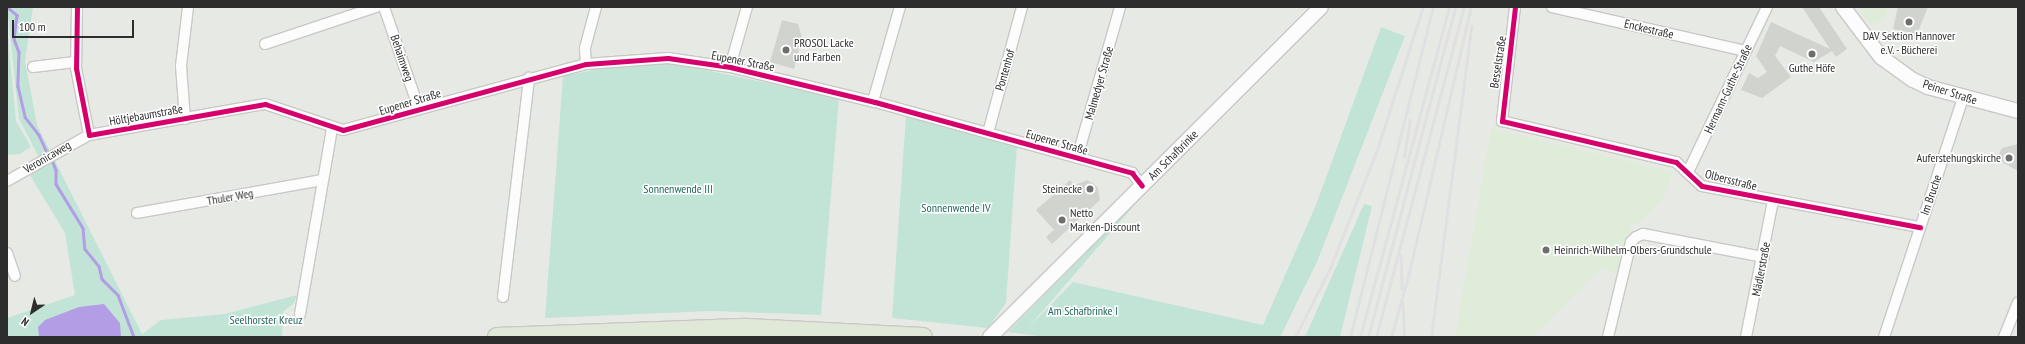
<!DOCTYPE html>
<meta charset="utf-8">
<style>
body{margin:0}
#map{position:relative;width:2025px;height:344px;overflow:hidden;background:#e7eae4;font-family:"PT Sans Narrow",sans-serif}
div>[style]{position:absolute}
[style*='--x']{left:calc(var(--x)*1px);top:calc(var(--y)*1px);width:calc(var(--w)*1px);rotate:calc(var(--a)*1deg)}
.education>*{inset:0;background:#e0ecda}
.green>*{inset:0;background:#c2e4d7}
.water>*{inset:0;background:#b39ee5}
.stream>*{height:2.5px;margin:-1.25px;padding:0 1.25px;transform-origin:1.25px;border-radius:1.25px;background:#b39ee5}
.building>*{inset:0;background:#d1d3cf}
.roads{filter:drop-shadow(1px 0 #c9c8c7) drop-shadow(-1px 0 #c9c8c7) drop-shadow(0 1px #c9c8c7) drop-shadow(0 -1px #c9c8c7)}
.street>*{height:10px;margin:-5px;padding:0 5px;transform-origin:5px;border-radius:5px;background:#fbfcfb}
.secondary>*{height:14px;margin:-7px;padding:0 7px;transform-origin:7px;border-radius:7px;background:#fbfcfb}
.highway>*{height:18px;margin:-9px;padding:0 9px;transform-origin:9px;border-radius:9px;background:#e0e8d7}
.rail>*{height:2.5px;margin:-1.25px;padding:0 1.25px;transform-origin:1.25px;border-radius:1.25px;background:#e0dfe1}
.cycleway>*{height:5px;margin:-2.5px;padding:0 2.5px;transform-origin:2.5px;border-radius:2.5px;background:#d6006c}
.dots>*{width:11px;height:11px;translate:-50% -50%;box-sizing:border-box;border:2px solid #fff;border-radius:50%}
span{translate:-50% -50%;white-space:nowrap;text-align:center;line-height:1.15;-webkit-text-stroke:3px #fff;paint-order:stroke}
.street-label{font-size:12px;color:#2d2d2d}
.poi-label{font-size:12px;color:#2d2d2d}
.left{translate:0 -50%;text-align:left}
.right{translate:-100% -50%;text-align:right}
.park-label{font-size:12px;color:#21665a}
.frame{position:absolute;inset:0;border:8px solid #2d2d2d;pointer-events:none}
.north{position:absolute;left:12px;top:292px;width:40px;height:40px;-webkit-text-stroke:3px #fff;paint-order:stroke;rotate:215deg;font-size:11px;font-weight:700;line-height:16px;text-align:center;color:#2d2d2d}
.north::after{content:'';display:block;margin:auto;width:14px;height:18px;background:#2d2d2d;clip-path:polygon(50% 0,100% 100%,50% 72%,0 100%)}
.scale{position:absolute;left:12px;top:20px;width:122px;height:18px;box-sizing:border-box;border:2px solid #2d2d2d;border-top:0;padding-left:5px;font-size:12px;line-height:14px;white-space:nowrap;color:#2d2d2d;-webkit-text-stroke:3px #fff;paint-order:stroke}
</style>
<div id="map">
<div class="education">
<i style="clip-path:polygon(1858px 7px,1888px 7px,1885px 18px,1871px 26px)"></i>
<i style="clip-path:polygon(1491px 128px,1673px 172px,1663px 199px,1638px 224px,1632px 223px,1618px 274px,1600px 269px,1533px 337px,1455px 337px)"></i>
</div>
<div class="green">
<i style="clip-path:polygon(7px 7px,33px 7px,25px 61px,37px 125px,142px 334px,161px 320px,225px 314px,297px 295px,294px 303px,283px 312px,282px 337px,7px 337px,7px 318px,75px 295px,65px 233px,28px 172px,42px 163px,19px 119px)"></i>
<i style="clip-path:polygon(7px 26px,16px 121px,31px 147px,20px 154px,7px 155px)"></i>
<i style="clip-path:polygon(1381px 27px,1405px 36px,1317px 262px,1280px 337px,1045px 337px,1008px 332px,1138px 201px,1027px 329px,1073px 282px,1263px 325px,1316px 205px)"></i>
<i style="clip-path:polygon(672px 63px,839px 98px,821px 315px,712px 311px,545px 318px,563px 76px,624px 64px)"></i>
<i style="clip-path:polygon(906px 115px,1017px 146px,1006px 303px,988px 328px,892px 318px)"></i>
<i style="clip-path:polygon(1364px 204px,1372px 206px,1340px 337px,1305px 337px)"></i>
</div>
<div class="water">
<i style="clip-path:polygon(104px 304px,120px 323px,121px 337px,39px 337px,38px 327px,45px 320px,79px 307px)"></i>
</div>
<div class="stream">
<i style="--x:7;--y:7;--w:13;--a:39"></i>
<i style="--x:17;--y:15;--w:24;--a:97"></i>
<i style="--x:14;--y:39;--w:14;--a:69"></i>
<i style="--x:19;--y:52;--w:34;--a:92"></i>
<i style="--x:18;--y:86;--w:32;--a:77"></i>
<i style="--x:25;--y:117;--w:23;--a:52"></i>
<i style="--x:39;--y:135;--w:19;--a:65"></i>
<i style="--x:52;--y:160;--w:11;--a:68"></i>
<i style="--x:56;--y:170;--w:14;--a:90"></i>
<i style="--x:56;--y:184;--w:52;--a:58.5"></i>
<i style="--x:83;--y:228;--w:21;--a:85"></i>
<i style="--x:85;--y:249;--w:22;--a:51"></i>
<i style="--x:99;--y:266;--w:13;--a:77"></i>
<i style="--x:102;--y:279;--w:23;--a:45"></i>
<i style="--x:118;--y:295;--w:45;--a:69.1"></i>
</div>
<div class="building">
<i style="clip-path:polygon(1802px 7px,1819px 7px,1847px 49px,1836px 57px,1832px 51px,1814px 62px,1780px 46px,1775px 56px,1791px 77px,1762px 98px,1741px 90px,1749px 73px,1758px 78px,1767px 72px,1756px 56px,1771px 22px,1830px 49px)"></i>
<i style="clip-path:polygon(1898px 7px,1928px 7px,1917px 34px,1893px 29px)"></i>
<i style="clip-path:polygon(782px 20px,798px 24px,802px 38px,794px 69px,770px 62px)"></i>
<i style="clip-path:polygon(2018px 144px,2018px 171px,2000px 161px,1999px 154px,2002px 148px)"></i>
<i style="clip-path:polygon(1070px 180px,1075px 185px,1087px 180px,1093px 183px,1098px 188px,1100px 200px,1052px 244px,1046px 237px,1054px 230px,1036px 210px)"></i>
</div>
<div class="roads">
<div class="street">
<i style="--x:77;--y:7;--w:61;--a:90.9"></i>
<i style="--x:76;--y:68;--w:68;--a:79"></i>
<i style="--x:89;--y:135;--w:179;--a:-10"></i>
<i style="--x:265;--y:104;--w:82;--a:18.4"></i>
<i style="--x:343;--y:130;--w:252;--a:-15.2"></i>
<i style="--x:586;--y:64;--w:82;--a:-4.2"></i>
<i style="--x:668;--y:58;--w:63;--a:8.3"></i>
<i style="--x:730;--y:67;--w:149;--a:13.6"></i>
<i style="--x:875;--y:102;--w:267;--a:15.4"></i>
<i style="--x:1132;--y:173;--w:16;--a:52"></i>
<i style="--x:384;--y:7;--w:108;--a:71.1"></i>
<i style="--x:1515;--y:7;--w:115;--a:96.5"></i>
<i style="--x:1502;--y:121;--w:179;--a:13.3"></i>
<i style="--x:1676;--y:162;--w:35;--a:43"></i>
<i style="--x:1702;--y:186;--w:222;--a:10.7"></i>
<i style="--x:1552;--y:7;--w:198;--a:12.8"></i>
<i style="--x:265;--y:44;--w:117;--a:-18.4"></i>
<i style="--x:586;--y:64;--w:16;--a:-94"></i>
<i style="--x:585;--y:48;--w:42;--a:-75"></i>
<i style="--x:33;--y:67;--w:42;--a:-6.8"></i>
<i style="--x:730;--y:67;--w:62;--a:-74.2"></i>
<i style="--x:873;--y:101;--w:98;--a:-74"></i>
<i style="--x:185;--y:119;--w:53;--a:-94.3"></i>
<i style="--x:181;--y:66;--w:59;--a:-83.2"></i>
<i style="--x:988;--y:133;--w:131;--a:-74.9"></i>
<i style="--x:1077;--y:158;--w:157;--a:-74.1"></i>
<i style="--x:1688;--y:172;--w:183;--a:-64.4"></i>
<i style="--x:7;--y:181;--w:94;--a:-29.3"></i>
<i style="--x:137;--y:213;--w:189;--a:-10.1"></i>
<i style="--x:7;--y:253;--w:24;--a:71"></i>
<i style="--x:503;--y:297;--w:221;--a:-83.2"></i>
<i style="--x:300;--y:314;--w:189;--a:-80.2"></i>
<i style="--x:1608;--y:337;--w:98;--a:-76.4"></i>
<i style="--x:1631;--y:242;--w:7;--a:-45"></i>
<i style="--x:1636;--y:237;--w:8;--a:-23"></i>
<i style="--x:1643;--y:234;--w:123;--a:10.8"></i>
<i style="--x:1746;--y:337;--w:139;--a:-78.8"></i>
<i style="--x:1884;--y:337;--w:252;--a:-71.7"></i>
<i style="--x:2004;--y:337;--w:37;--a:-68"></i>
</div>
<div class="secondary">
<i style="--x:1843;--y:7;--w:63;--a:52.8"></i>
<i style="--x:1881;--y:57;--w:39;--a:36"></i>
<i style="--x:1913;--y:80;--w:17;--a:25"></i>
<i style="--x:1928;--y:87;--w:93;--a:14.9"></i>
<i style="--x:990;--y:337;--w:467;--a:-44.9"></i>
</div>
<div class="highway">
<i style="--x:497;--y:337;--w:250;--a:-2.1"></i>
<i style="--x:747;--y:328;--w:176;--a:2.9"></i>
</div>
</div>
<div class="rail">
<i style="--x:1404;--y:157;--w:37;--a:-81"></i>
<i style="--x:1401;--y:255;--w:34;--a:88"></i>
<i style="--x:1403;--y:303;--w:34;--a:87"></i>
<i style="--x:1295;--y:337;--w:77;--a:-63.1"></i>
<i style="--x:1330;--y:268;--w:127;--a:-68.3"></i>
<i style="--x:1377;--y:150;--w:150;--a:-72.2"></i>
<i style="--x:1350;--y:337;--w:340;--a:-75.9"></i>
<i style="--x:1360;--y:337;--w:342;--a:-74.9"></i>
<i style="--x:1368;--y:337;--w:341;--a:-75.2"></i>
<i style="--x:1376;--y:337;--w:342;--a:-75.1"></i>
<i style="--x:1391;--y:337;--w:62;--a:-74.2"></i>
<i style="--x:1408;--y:277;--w:277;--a:-76.9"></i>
<i style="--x:1431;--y:337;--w:313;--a:-82.6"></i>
</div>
<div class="cycleway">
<i style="--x:77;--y:7;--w:61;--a:90.9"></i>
<i style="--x:76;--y:68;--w:68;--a:79"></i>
<i style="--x:89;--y:135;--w:179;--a:-10"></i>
<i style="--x:265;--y:104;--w:82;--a:18.4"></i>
<i style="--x:343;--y:130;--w:252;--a:-15.2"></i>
<i style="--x:586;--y:64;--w:82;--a:-4.2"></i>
<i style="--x:668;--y:58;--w:63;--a:8.3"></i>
<i style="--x:730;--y:67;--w:149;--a:13.6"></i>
<i style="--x:875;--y:102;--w:267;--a:15.4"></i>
<i style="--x:1132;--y:173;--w:16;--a:52"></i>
<i style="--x:1515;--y:7;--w:115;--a:96.5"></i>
<i style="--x:1502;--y:121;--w:179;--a:13.3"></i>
<i style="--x:1676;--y:162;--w:35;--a:43"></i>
<i style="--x:1702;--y:186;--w:222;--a:10.7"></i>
</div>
<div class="dots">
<i style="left:1909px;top:22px;background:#6e6f6d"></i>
<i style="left:786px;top:50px;background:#6e6f6d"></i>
<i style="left:1812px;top:54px;background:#6e6f6d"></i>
<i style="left:2009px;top:158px;background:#6e6f6d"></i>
<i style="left:1090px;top:189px;background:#6e6f6d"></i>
<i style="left:1062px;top:220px;background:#6e6f6d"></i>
<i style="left:1546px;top:250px;background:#6e6f6d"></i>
</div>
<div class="street-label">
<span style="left:1649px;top:29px;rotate:13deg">Enckestraße</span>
<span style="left:402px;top:58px;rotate:71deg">Behaimweg</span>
<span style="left:743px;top:61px;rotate:11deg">Eupener Straße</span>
<span style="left:1498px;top:62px;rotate:-81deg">Besselstraße</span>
<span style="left:1005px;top:70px;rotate:-74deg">Pontenhof</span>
<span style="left:1099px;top:83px;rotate:-74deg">Malmedyer Straße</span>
<span style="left:1728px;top:89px;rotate:-65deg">Hermann-Guthe-Straße</span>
<span style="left:1950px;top:92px;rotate:18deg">Peiner Straße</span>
<span style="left:410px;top:102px;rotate:-17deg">Eupener Straße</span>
<span style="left:146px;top:115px;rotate:-10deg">Höltjebaumstraße</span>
<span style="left:1057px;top:142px;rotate:16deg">Eupener Straße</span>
<span style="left:1173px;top:155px;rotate:-45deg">Am Schafbrinke</span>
<span style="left:47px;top:157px;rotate:-30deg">Veronicaweg</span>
<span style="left:1731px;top:180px;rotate:14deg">Olbersstraße</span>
<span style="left:1931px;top:195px;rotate:-71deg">Im Bruche</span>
<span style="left:230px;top:197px;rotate:-10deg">Thuler Weg</span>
<span style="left:1761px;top:269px;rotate:-79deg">Mädlerstraße</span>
</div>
<div class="poi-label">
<span style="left:1909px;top:43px">DAV Sektion Hannover<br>e.V. - Bücherei</span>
<span class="left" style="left:794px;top:50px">PROSOL Lacke<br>und Farben</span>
<span style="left:1812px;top:68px">Guthe Höfe</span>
<span class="right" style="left:2001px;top:158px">Auferstehungskirche</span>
<span class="right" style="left:1082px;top:189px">Steinecke</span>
<span class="left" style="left:1070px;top:220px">Netto<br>Marken-Discount</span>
<span class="left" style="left:1554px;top:250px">Heinrich-Wilhelm-Olbers-Grundschule</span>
</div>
<div class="park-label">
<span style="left:678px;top:189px">Sonnenwende III</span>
<span style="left:956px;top:208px">Sonnenwende IV</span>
<span style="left:1083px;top:311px">Am Schafbrinke I</span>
<span style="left:266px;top:320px">Seelhorster Kreuz</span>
</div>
<div class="frame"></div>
<div class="north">N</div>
<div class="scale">100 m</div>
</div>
